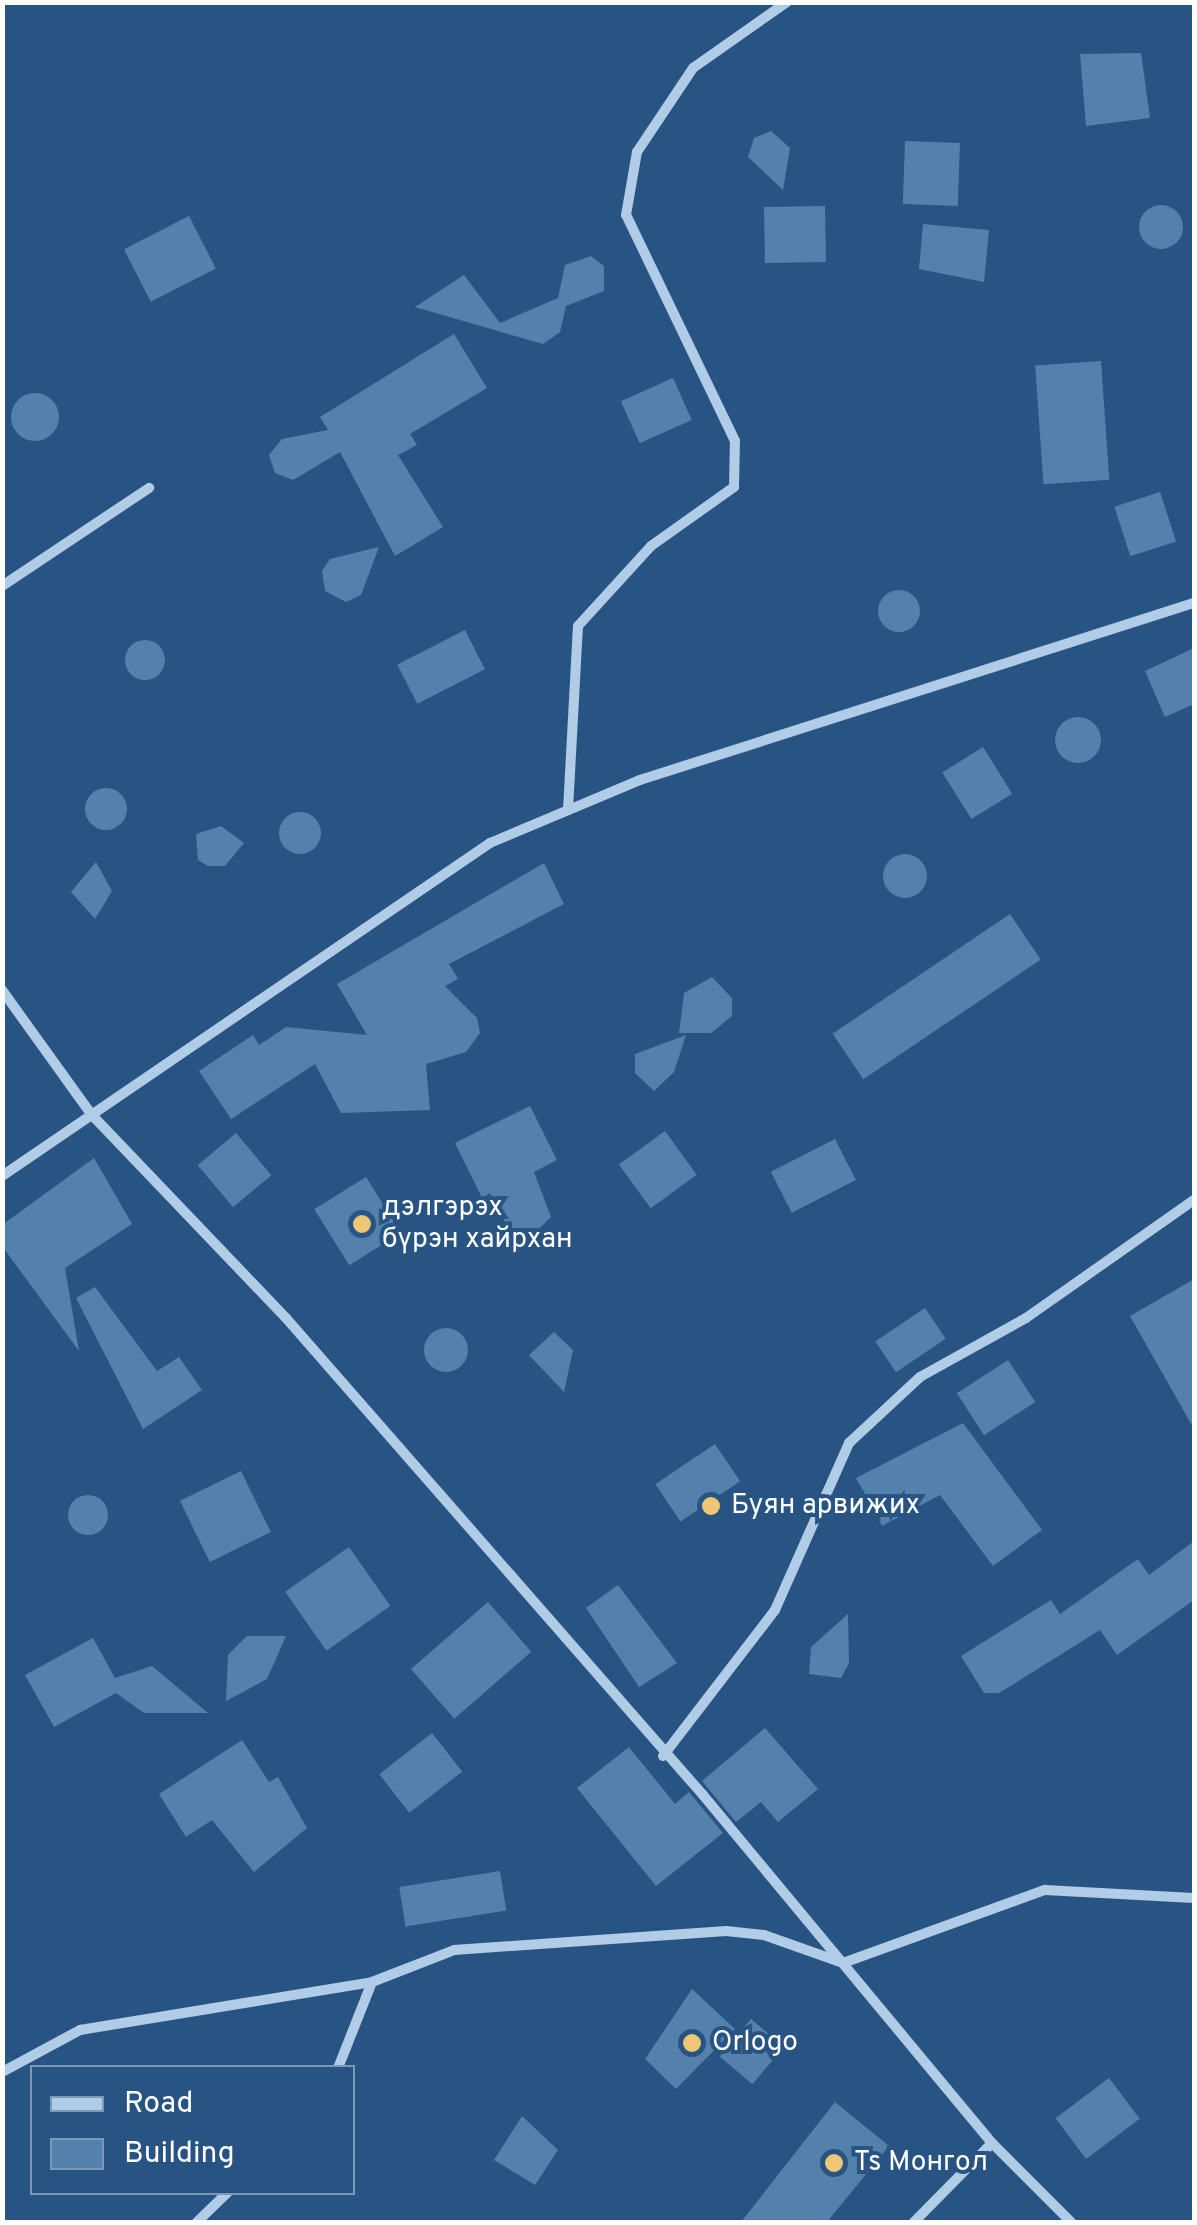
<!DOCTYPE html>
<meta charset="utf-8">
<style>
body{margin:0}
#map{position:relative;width:1197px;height:2225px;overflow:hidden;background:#275483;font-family:Overpass,sans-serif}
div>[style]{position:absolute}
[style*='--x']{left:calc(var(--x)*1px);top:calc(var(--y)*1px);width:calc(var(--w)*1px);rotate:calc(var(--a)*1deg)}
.building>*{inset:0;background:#5480ac;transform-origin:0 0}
.round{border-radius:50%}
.minor>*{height:10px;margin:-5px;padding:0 5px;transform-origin:5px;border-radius:5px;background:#b0cce7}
.dots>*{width:28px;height:28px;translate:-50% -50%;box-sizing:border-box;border:5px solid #275483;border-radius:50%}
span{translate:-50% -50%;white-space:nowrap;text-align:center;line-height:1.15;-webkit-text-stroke:8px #275483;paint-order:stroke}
.poi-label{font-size:28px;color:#fff}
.left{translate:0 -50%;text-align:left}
.frame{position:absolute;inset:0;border:5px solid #fff;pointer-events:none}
.legend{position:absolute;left:30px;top:2065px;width:325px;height:130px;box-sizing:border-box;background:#275483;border:2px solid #7d98b5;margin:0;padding:12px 18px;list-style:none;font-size:30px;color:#fff}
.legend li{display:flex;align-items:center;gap:20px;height:50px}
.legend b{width:50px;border:2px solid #7d98b5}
</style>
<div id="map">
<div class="building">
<i style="clip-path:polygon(1141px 53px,1150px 118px,1086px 126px,1080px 54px)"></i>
<i style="clip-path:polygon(771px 131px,790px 148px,783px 190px,748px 157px,754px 138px)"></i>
<i style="left:905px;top:141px;width:55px;height:63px;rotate:2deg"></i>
<i class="round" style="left:1139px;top:205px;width:44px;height:44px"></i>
<i style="left:825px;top:206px;width:56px;height:61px;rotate:89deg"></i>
<i style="left:189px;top:216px;width:59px;height:73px;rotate:63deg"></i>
<i style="clip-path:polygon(923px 224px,989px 230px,984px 282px,919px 269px)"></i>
<i style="clip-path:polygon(591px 256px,604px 266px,604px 291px,566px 306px,560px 332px,543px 344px,415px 307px,464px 275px,500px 323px,558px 298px,565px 265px)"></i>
<i style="clip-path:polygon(454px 334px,487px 388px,410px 434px,417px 445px,398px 455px,443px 527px,395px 556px,340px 452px,293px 480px,275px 473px,269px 455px,282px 439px,328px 430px,320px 417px)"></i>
<i style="left:1101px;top:361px;width:119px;height:66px;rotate:86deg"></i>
<i style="left:673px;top:378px;width:46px;height:57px;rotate:66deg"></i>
<i class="round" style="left:11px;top:393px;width:48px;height:48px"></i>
<i style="left:1160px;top:492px;width:52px;height:48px;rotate:72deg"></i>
<i style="clip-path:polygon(379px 547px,361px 595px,346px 602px,325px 591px,322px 571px,330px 559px)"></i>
<i class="round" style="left:878px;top:590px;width:42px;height:42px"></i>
<i style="left:465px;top:630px;width:44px;height:76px;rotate:63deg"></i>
<i class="round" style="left:125px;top:640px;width:40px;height:40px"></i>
<i style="clip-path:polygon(1194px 648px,1194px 704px,1165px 717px,1145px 671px)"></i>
<i class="round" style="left:1055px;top:717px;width:46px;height:46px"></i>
<i style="left:983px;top:747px;width:55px;height:48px;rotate:58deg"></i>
<i class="round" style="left:85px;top:788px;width:42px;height:42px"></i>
<i class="round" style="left:279px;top:812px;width:42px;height:42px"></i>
<i style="clip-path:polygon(221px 826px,244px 843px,225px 866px,208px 866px,198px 860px,196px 834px)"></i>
<i class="round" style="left:883px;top:854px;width:44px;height:44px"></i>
<i style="clip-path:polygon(96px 862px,112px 891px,95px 919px,71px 892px)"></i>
<i style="clip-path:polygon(544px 863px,564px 904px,449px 964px,458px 979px,445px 986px,477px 1018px,480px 1033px,466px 1052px,426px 1064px,430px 1110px,341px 1113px,315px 1064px,231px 1119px,199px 1071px,253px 1035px,259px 1045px,286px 1027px,367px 1035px,337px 984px)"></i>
<i style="left:1010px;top:914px;width:55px;height:214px;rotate:56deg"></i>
<i style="clip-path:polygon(712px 977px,732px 998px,732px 1016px,711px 1033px,679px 1033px,684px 993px)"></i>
<i style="clip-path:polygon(686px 1035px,674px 1072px,654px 1091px,635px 1073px,635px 1054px)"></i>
<i style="clip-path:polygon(530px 1106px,557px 1160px,534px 1172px,551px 1217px,529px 1238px,508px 1228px,490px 1193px,482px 1198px,455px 1143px)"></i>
<i style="left:665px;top:1131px;width:54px;height:57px;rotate:54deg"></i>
<i style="left:236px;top:1133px;width:55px;height:50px;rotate:50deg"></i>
<i style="left:835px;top:1139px;width:46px;height:72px;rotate:63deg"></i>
<i style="clip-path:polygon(94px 1158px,132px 1224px,65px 1268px,79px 1351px,2px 1246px,2px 1225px)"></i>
<i style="left:366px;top:1177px;width:66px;height:61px;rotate:58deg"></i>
<i style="clip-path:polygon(1194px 1279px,1194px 1429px,1130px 1316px)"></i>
<i style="clip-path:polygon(95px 1287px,157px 1371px,179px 1357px,202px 1390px,143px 1429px,76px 1298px)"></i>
<i style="left:925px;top:1308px;width:37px;height:60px;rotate:56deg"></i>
<i class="round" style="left:424px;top:1328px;width:44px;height:44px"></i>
<i style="clip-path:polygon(554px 1332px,573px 1350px,564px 1392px,529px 1355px)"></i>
<i style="left:1008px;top:1360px;width:50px;height:61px;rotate:57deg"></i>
<i style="clip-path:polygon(963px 1423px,1042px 1530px,993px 1566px,940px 1495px,882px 1526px,856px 1478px)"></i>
<i style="left:715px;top:1444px;width:45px;height:72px;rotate:56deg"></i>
<i style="left:241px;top:1471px;width:68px;height:68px;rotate:64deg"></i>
<i class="round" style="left:68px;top:1495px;width:40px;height:40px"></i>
<i style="clip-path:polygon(1194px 1541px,1194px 1600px,1117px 1655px,1100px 1630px,999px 1693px,984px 1693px,961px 1656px,1051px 1600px,1060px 1614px,1138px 1559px,1149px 1575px)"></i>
<i style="left:349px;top:1547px;width:72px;height:78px;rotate:55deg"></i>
<i style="clip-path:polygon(618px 1585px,677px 1663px,639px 1687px,586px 1608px)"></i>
<i style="left:488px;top:1602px;width:66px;height:102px;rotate:49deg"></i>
<i style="clip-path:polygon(848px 1614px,849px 1663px,841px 1678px,809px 1674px,811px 1647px)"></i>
<i style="clip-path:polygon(247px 1636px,286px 1636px,267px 1679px,226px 1701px,228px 1655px)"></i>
<i style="clip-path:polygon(93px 1638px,115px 1678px,152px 1666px,208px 1713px,144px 1713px,116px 1693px,54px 1727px,25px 1675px)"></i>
<i style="clip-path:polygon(765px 1728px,818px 1789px,778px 1822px,761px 1802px,736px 1822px,702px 1781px)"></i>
<i style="left:432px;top:1733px;width:49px;height:67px;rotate:52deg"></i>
<i style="clip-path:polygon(242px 1740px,269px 1782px,278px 1777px,307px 1828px,254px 1872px,212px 1820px,186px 1837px,159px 1794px)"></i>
<i style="clip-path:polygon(629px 1747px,675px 1804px,689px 1792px,723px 1833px,656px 1886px,577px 1788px)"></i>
<i style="left:500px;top:1871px;width:40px;height:102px;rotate:81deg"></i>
<i style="clip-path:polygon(692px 1989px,735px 2029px,676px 2089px,645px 2059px)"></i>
<i style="left:751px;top:2019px;width:43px;height:49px;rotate:40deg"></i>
<i style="left:1109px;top:2078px;width:51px;height:67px;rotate:53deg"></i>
<i style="clip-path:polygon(835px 2102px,889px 2146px,827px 2222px,741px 2222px)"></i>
<i style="clip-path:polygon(522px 2116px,558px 2150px,535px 2185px,494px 2160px)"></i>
</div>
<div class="minor">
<i style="--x:2;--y:586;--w:177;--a:-33.7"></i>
<i style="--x:568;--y:810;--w:184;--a:-86.9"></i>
<i style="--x:578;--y:626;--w:108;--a:-47.6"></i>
<i style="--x:651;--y:546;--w:102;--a:-35.4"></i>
<i style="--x:734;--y:487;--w:46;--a:-88.8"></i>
<i style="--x:735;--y:441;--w:251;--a:-115.7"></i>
<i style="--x:626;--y:215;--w:64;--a:-80.1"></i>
<i style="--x:637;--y:152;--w:101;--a:-56.3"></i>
<i style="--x:693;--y:68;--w:115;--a:-35.1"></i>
<i style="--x:2;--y:990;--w:153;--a:54.3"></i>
<i style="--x:91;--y:1114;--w:282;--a:46.3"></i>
<i style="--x:286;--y:1318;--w:634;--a:48.84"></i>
<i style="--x:703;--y:1795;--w:452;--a:50.3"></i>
<i style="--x:992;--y:2143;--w:112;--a:45"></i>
<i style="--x:2;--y:1176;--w:591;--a:-34.31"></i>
<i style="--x:490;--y:843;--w:163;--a:-22.8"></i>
<i style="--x:640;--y:780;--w:582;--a:-17.72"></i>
<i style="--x:663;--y:1756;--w:184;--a:-52.5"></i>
<i style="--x:775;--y:1610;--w:183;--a:-66.1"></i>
<i style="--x:849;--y:1443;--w:97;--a:-42.9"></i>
<i style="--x:920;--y:1377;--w:121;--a:-29.1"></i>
<i style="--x:1026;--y:1318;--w:205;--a:-35.1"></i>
<i style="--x:338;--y:2068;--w:92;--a:-68.4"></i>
<i style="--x:2;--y:2072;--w:89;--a:-28.3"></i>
<i style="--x:80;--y:2030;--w:296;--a:-9.3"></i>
<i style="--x:372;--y:1982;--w:88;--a:-21.3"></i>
<i style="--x:454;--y:1950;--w:273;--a:-4"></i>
<i style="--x:726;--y:1931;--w:38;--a:6"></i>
<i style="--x:764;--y:1935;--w:84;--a:19.5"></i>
<i style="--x:843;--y:1963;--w:215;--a:-19.9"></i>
<i style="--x:1045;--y:1890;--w:149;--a:3.1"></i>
<i style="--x:197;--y:2222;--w:43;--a:-44.1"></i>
<i style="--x:914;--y:2222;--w:111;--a:-45.4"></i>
</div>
<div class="dots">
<i style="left:362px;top:1224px;background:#efc676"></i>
<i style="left:711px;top:1506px;background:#efc676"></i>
<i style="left:692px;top:2043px;background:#efc676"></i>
<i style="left:834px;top:2163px;background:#efc676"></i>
</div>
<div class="poi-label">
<span class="left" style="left:382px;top:1224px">дэлгэрэх<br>бүрэн хайрхан</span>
<span class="left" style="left:731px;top:1506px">Буян арвижих</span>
<span class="left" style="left:712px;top:2043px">Orlogo</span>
<span class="left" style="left:854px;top:2163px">Ts Монгол</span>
</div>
<div class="frame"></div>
<ul class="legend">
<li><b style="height:12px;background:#b0cce7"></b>Road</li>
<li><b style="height:28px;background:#5480ac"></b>Building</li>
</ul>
</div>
